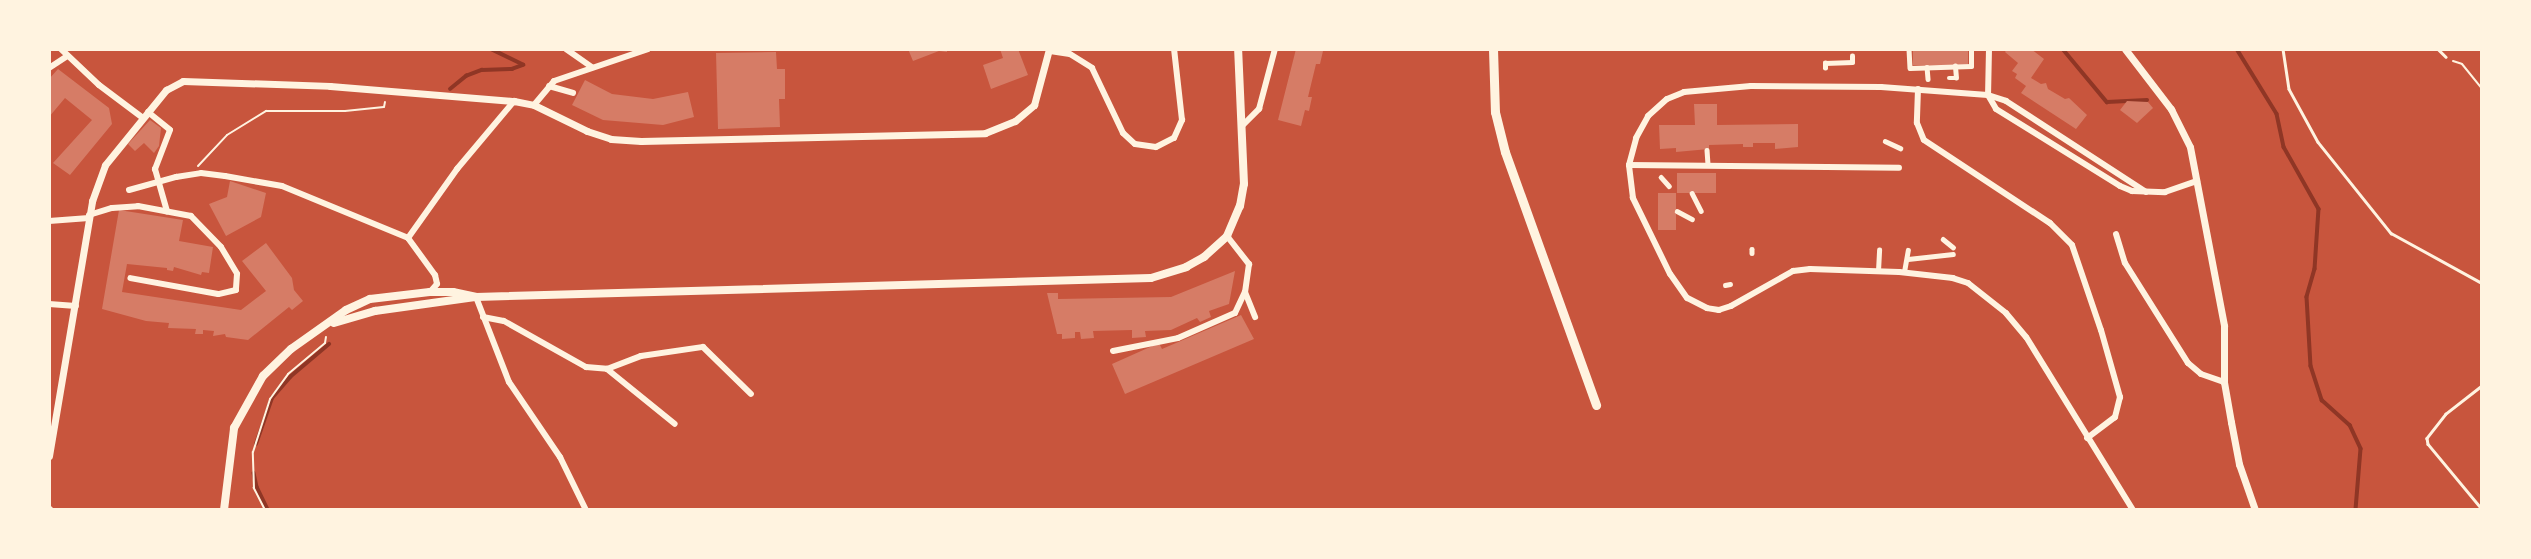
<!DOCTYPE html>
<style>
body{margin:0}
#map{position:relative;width:2531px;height:559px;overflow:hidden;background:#c8553d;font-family:Montserrat,sans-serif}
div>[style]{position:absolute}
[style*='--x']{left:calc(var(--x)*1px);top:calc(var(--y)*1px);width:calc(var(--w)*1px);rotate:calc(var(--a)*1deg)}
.stream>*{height:3.5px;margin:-1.75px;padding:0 1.75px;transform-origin:1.75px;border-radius:1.75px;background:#8f3625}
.building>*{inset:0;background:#d67c66;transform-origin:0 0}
.path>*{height:2px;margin:-1px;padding:0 1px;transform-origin:1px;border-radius:1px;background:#fff3e0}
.service>*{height:2.5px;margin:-1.25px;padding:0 1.25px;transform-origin:1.25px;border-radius:1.25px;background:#fff3e0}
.pedestrian>*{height:4.5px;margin:-2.25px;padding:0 2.25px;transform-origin:2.25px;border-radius:2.25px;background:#fff3e0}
.minor>*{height:6px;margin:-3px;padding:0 3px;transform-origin:3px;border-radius:3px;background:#fff3e0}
.tertiary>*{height:7px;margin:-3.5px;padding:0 3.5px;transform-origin:3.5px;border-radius:3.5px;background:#fff3e0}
.secondary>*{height:8px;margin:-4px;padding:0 4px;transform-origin:4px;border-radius:4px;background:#fff3e0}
.primary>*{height:9px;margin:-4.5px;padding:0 4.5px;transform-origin:4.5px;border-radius:4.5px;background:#fff3e0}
span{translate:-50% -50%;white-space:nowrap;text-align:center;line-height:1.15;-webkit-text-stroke:5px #fff3e0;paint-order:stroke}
.frame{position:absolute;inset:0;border:51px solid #fff3e0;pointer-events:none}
</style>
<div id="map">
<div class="stream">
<i style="--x:2063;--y:49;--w:69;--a:50.3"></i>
<i style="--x:2107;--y:102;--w:40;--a:-2.9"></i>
<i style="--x:2237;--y:49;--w:76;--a:58.4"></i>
<i style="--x:2277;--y:114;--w:34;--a:78"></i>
<i style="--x:2284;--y:147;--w:71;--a:60.6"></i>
<i style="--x:2319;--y:209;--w:60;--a:93.8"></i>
<i style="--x:2315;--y:269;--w:29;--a:106"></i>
<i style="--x:2307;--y:297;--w:69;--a:86.7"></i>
<i style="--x:2311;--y:366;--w:36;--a:72"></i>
<i style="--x:2322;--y:400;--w:38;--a:42"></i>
<i style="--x:2350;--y:425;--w:26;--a:65"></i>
<i style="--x:2361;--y:449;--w:61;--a:94.7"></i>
<i style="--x:450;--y:89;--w:21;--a:-39"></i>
<i style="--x:466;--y:76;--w:17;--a:-21"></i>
<i style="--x:482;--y:70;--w:30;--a:-2"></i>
<i style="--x:512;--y:69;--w:12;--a:-20"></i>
<i style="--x:523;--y:65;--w:37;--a:-154"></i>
<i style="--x:256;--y:444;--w:49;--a:-70.8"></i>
<i style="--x:272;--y:398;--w:28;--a:-49"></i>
<i style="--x:290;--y:377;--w:51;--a:-40.2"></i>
<i style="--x:254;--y:473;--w:14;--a:78"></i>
<i style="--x:257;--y:487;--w:25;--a:64"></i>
</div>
<div class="building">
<i style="clip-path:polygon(908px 49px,947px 49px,947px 52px,939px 51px,913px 61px)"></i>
<i style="clip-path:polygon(1000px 49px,1018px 49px,1028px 75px,991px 89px,983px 65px,1003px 58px)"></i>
<i style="clip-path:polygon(1296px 49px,1323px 51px,1320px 64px,1316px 64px,1308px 97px,1312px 97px,1309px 111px,1305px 110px,1301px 126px,1278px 120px)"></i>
<i style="left:1913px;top:49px;width:55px;height:16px"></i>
<i style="clip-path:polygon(2007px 49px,2031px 49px,2044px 59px,2031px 78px,2041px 84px,2046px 83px,2048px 89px,2065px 99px,2069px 98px,2087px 115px,2076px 129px,2021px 93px,2026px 86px,2015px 78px,2017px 74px,2012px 71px,2018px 63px,2005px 52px)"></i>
<i style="clip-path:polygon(776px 52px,777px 69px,785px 69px,785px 99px,779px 99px,780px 127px,718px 129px,716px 53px)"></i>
<i style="clip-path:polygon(58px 69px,109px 108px,112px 124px,70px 175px,53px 163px,92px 120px,65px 98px,49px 117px,49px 79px)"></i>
<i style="clip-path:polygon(585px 80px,612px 94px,653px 99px,688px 92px,694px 117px,663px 125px,603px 120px,572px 105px)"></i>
<i style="clip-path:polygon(2127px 101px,2148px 102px,2153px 108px,2137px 123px,2120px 110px)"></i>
<i style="clip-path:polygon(1694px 104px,1717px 104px,1717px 125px,1798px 124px,1798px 147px,1775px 149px,1775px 143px,1753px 143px,1753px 147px,1743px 147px,1743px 144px,1709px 145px,1709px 149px,1676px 152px,1676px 148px,1660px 149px,1659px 125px,1695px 125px)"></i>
<i style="clip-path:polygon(150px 120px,161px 128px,159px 146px,154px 153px,144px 143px,135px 151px,128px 144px)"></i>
<i style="left:1677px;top:173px;width:39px;height:20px"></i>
<i style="clip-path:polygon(230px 181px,266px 193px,261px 217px,226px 236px,209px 204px,227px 197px)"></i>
<i style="left:1658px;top:193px;width:18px;height:37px"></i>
<i style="clip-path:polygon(119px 210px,183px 220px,179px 241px,213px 247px,209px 273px,202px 272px,201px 275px,174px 267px,173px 271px,167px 270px,167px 268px,127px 264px,122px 292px,241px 310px,266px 291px,242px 261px,266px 243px,292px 278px,294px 290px,303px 301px,292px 310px,289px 307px,248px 340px,226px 337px,225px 334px,213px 336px,214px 331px,203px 330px,203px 334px,195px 334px,196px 329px,168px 328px,169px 323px,146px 321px,102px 309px)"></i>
<i style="clip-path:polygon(1235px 271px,1229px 304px,1209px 311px,1211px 317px,1200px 322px,1197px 318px,1171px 330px,1145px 331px,1146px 337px,1132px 338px,1132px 330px,1093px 331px,1094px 338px,1081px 339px,1080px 332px,1075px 332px,1075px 338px,1062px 339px,1062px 334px,1057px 334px,1047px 293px,1058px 293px,1058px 299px,1171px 297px)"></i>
<i style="clip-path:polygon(1241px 315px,1254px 339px,1125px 394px,1112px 364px,1159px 343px,1162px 349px)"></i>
</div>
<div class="path">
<i style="--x:2453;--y:61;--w:9;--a:18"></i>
<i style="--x:2462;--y:64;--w:32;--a:51"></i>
<i style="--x:198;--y:166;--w:42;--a:-46.9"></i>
<i style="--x:227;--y:135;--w:46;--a:-31.6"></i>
<i style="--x:266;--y:111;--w:79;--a:0"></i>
<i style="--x:345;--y:111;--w:39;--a:-6"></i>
<i style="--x:384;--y:107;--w:5;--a:-79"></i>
<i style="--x:265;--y:510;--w:25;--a:-117"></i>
<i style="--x:254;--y:488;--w:36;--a:-92"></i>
<i style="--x:253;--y:452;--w:56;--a:-72.2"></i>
<i style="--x:270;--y:399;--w:31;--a:-54"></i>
<i style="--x:288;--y:374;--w:48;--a:-40"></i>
<i style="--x:325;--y:343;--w:6;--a:-81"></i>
</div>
<div class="service">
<i style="--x:2283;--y:49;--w:40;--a:81.5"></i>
<i style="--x:2289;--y:89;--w:60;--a:61.3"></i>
<i style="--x:2318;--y:142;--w:117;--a:51.3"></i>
<i style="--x:2391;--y:233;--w:104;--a:28.8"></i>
<i style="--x:2438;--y:49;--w:11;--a:45"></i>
<i style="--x:2482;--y:386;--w:46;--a:142.1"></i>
<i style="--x:2446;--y:414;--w:31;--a:128"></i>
<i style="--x:2427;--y:438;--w:6;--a:81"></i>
<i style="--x:2428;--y:444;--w:85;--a:50.3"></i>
</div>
<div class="pedestrian">
<i style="--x:1909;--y:49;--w:19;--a:87"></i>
<i style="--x:1910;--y:68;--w:61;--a:-1.9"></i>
<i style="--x:1971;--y:66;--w:17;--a:-90"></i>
<i style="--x:1927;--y:67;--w:12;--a:85"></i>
<i style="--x:1825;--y:68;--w:5;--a:-90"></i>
<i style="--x:1825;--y:63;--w:27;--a:-2"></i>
<i style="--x:1852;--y:62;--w:6;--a:-90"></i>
<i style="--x:1949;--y:78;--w:7;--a:0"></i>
<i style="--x:1956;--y:78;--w:12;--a:-95"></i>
<i style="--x:1885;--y:141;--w:17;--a:25"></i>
<i style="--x:1707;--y:150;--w:15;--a:86"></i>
<i style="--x:1661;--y:177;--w:12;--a:48"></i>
<i style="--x:1692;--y:193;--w:20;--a:63"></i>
<i style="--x:1677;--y:211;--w:17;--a:28"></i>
<i style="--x:1943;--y:239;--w:13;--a:39"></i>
<i style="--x:1752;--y:249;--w:4;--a:90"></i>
<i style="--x:1908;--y:259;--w:45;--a:-6.3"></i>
<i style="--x:1878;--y:271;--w:21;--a:-87"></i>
<i style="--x:1904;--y:272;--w:22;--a:-80"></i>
<i style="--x:1725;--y:285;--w:5;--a:-11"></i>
</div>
<div class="minor">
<i style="--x:61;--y:49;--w:52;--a:43.5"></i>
<i style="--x:99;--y:85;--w:55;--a:36.9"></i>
<i style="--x:566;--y:49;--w:32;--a:35"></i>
<i style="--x:1989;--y:49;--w:46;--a:91.2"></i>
<i style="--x:1988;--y:95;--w:16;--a:60"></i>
<i style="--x:1996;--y:109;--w:146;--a:31.8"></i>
<i style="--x:2120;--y:186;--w:13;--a:23"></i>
<i style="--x:2132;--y:191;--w:33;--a:2"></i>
<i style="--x:2165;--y:192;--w:34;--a:-19"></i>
<i style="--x:1050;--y:51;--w:20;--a:9"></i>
<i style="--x:1070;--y:54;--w:26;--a:32"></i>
<i style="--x:1092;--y:68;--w:72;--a:64.5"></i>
<i style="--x:1123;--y:133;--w:16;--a:43"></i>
<i style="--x:1135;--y:144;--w:21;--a:8"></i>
<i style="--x:1156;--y:147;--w:20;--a:-27"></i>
<i style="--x:1174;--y:138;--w:20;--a:-66"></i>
<i style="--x:1182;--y:120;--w:71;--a:-96.4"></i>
<i style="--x:49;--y:68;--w:20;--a:-33"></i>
<i style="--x:549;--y:86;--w:25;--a:16"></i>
<i style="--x:1918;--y:89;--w:34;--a:92"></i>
<i style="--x:1917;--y:123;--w:18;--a:68"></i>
<i style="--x:1924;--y:140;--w:151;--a:33.4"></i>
<i style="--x:2050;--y:223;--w:31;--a:45"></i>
<i style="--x:2072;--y:245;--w:90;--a:71.2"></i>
<i style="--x:2101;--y:330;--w:70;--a:74.2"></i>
<i style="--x:2120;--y:397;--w:21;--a:104"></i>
<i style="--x:2115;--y:417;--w:35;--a:143"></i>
<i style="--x:534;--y:105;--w:31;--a:-50"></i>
<i style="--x:554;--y:81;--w:99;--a:-18.8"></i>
<i style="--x:148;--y:112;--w:28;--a:39"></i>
<i style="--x:170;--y:130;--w:42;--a:111"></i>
<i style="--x:155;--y:169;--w:44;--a:74.1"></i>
<i style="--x:1243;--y:125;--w:23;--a:-45"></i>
<i style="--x:1259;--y:109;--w:62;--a:-75.1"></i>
<i style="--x:1629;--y:165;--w:270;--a:0.6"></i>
<i style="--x:129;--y:190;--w:49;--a:-15.5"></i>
<i style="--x:176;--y:177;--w:25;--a:-9"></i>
<i style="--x:201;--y:173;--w:24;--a:7"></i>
<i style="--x:225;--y:176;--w:58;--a:10"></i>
<i style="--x:282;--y:186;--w:136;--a:22.4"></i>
<i style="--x:89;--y:215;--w:24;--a:-17"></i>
<i style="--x:112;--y:208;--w:26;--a:-4"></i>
<i style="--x:138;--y:206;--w:54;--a:10.7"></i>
<i style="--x:191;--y:216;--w:43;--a:45.9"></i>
<i style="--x:221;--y:247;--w:31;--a:59"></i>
<i style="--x:237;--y:274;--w:16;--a:94"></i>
<i style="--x:236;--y:290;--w:18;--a:167"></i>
<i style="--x:218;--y:294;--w:89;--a:-169.7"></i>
<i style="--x:49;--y:221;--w:40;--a:-4.3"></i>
<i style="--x:2116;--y:234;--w:30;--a:73"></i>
<i style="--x:2125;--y:263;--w:118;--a:57.8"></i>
<i style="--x:2188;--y:363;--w:17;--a:40"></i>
<i style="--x:2201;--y:374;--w:24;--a:19"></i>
<i style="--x:1227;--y:236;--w:36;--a:52"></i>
<i style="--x:1249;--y:264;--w:28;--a:98"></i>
<i style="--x:1245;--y:292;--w:27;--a:68"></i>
<i style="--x:408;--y:238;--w:85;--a:-54.6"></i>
<i style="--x:457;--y:169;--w:89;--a:-50"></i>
<i style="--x:408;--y:238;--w:46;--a:53.9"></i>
<i style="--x:435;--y:275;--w:9;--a:77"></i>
<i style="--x:437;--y:284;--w:11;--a:131"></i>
<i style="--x:476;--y:297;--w:91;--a:68.8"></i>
<i style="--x:509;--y:382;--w:91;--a:55.8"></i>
<i style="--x:560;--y:457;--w:59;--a:63.9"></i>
<i style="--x:49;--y:304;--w:27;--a:4"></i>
<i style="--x:483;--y:317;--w:21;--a:11"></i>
<i style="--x:504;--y:321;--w:94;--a:29.3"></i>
<i style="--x:586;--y:367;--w:21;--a:5"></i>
<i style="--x:607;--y:369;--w:87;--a:39"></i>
<i style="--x:1113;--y:351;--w:66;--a:-11.3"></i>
<i style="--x:1178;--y:338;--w:62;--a:-23.7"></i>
<i style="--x:1235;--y:313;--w:23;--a:-65"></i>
<i style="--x:607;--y:369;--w:36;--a:-21"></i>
<i style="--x:641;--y:356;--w:63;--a:-8.3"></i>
<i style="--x:703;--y:347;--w:67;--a:44.4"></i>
<i style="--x:2133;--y:510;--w:203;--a:-121.7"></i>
<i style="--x:2026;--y:337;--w:31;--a:-130"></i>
<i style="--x:2006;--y:313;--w:48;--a:-141.7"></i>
<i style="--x:1968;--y:283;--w:16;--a:-162"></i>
<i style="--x:1953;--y:278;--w:54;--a:-173.7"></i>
<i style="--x:1899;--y:272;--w:89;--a:-178.1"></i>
<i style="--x:1810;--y:269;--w:17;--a:173"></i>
<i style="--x:1793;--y:271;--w:71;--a:150.6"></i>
<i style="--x:1731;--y:306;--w:13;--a:162"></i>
<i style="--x:1719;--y:310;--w:12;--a:-171"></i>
<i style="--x:1707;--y:308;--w:22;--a:-153"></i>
<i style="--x:1687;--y:298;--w:29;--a:-125"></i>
<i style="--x:1670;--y:274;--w:85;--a:-116"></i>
<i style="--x:1633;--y:198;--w:33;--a:-97"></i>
<i style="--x:1629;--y:165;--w:28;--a:-75"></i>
<i style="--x:1636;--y:138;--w:25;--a:-61"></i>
<i style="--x:1648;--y:116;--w:25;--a:-42"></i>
<i style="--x:1667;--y:99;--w:18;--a:-22"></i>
<i style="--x:1684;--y:92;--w:67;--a:-5.1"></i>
<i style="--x:1751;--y:86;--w:130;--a:0.4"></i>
<i style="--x:1881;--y:87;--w:107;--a:4.3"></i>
<i style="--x:1988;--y:95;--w:19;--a:18"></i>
<i style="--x:2006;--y:101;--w:167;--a:33"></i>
</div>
<div class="tertiary">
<i style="--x:2125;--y:49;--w:76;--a:52.5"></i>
<i style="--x:2171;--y:109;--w:42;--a:63.4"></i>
<i style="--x:2190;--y:147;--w:182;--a:79.2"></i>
<i style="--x:2224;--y:326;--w:56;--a:90"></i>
<i style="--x:2224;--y:382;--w:41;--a:80.1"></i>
<i style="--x:2231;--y:422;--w:43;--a:79.2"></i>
<i style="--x:2239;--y:464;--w:49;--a:70.8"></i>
<i style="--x:49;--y:456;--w:259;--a:-80.4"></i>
<i style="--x:92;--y:201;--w:38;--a:-70"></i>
<i style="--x:105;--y:165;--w:97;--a:-50.9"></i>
<i style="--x:166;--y:90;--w:19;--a:-28"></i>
<i style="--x:183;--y:81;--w:147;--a:1.9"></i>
<i style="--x:330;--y:86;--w:185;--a:4.7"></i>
<i style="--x:514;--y:101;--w:20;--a:11"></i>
<i style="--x:534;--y:105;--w:59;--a:26.1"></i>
<i style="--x:587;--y:131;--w:25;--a:18"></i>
<i style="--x:611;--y:139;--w:30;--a:4"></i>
<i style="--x:641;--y:141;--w:344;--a:-1.3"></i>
<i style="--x:985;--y:133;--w:32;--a:-22"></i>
<i style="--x:1015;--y:121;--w:25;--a:-40"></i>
<i style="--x:1034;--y:105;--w:58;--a:-75"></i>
<i style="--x:49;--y:509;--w:1;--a:90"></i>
</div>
<div class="secondary">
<i style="--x:334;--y:323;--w:43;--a:-16.3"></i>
<i style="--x:375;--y:311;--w:101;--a:-8"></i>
<i style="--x:224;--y:510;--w:83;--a:-83"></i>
<i style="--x:234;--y:428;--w:60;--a:-60.9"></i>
<i style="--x:263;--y:376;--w:39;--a:-44"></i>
<i style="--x:291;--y:349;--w:67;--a:-35.3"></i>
<i style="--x:346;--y:310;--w:26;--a:-25"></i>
<i style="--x:370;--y:299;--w:60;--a:-6.7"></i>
<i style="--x:430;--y:292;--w:23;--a:0"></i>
<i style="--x:453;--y:292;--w:24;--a:12"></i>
<i style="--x:476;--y:297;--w:675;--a:-1.61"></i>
<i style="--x:1151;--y:278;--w:37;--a:-17"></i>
<i style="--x:1186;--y:267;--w:21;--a:-29"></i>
<i style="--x:1204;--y:257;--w:31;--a:-42"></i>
<i style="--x:1227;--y:236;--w:33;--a:-67"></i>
<i style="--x:1240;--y:206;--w:22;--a:-80"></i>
<i style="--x:1244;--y:184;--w:135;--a:-92.5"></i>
</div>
<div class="primary">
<i style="--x:1493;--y:49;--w:63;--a:88.2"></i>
<i style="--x:1495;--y:112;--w:41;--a:76"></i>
<i style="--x:1505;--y:152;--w:269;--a:70.2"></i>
</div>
<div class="frame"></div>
</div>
